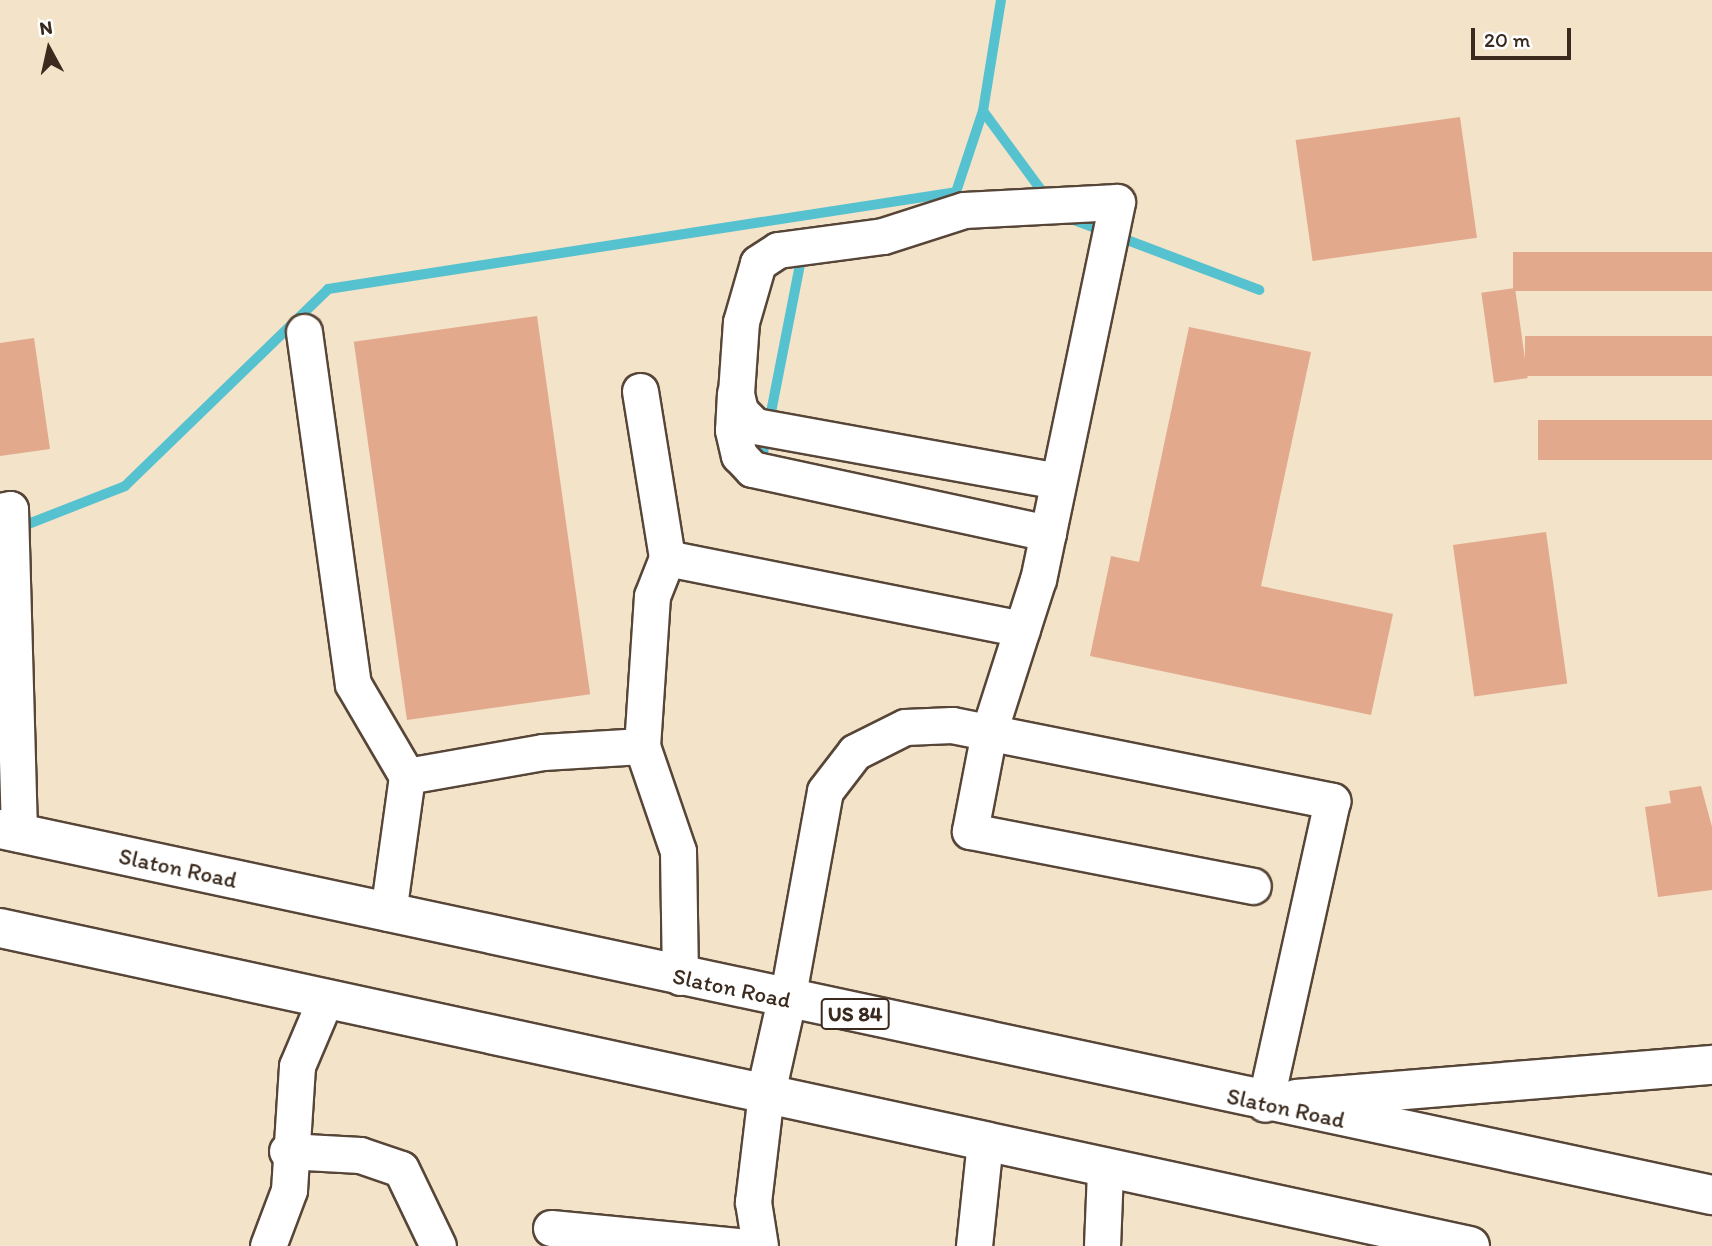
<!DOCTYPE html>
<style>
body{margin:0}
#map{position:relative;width:1712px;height:1246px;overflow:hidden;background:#f3e3c9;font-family:Itim,sans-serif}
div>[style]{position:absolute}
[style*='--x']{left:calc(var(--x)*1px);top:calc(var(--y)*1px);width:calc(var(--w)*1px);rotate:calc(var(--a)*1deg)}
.stream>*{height:10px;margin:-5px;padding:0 5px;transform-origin:5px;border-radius:5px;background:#56c2cf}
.building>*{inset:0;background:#e2a98d;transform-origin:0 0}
.roads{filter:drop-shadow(2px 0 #574638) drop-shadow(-2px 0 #574638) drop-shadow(0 2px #574638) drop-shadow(0 -2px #574638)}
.minor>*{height:35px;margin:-17.5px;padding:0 17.5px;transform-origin:17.5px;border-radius:17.5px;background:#fff}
.highway>*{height:38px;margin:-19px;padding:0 19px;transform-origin:19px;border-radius:19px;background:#fff}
span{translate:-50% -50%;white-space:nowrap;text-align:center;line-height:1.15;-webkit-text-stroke:5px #fff;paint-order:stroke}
.shield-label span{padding:2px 5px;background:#fff;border:2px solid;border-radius:5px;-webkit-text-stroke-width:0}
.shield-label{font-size:21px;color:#3b2a1e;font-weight:700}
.street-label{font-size:23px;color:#3b2a1e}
.north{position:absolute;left:14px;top:14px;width:70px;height:70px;-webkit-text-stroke:5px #fff;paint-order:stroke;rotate:352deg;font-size:19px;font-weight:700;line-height:28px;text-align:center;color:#3b2a1e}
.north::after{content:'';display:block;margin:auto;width:24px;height:32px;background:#3b2a1e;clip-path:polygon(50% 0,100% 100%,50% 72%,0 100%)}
.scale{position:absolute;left:1471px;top:28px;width:100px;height:32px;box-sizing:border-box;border:4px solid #3b2a1e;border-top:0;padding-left:9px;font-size:21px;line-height:24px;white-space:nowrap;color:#3b2a1e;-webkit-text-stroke:5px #fff;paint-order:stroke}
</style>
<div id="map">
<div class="stream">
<i style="--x:983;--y:111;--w:108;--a:53.7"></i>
<i style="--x:1061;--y:215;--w:212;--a:20.7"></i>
<i style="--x:763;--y:453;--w:203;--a:-78.9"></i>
<i style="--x:18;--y:528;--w:115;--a:-21.4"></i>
<i style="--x:125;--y:486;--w:283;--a:-44.1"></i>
<i style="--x:328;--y:289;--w:635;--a:-8.78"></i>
<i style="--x:956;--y:192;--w:85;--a:-71.6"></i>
<i style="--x:983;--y:111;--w:112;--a:-80.8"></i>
</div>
<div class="building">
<i style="left:1460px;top:117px;width:122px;height:166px;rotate:82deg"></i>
<i style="left:1712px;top:252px;width:39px;height:199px;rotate:90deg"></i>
<i style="left:1515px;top:288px;width:91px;height:34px;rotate:82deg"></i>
<i style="left:537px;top:316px;width:382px;height:185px;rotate:82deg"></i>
<i style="clip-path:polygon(1189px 327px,1311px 352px,1261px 586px,1393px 614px,1371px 715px,1090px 656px,1111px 556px,1139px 562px)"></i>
<i style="left:1712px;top:336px;width:40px;height:187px;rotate:90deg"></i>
<i style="clip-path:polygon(34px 338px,50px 449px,0 456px,0 343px)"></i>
<i style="left:1712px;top:420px;width:40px;height:174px;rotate:90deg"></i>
<i style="left:1546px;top:532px;width:153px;height:94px;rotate:82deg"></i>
<i style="clip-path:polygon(1701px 786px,1712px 827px,1712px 890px,1658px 897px,1645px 807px,1671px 803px,1669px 791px)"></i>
</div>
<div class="roads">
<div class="minor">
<i style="--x:304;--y:332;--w:355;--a:82.1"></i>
<i style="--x:353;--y:684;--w:107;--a:59.6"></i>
<i style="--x:640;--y:391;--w:169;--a:80.8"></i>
<i style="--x:667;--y:558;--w:41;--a:111.5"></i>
<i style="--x:652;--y:596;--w:150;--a:93.8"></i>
<i style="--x:735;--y:393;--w:37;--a:93"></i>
<i style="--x:733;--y:430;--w:26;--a:77"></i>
<i style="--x:739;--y:455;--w:19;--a:47"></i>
<i style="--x:752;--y:469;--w:303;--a:12.2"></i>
<i style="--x:1058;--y:481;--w:308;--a:-169.7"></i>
<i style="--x:755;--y:426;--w:21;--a:-135"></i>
<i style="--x:740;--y:411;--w:18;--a:-103"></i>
<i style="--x:736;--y:393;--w:71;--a:-86"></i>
<i style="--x:741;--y:322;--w:61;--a:-73.9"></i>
<i style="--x:758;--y:263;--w:24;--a:-33"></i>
<i style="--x:778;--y:250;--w:106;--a:-7.6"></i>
<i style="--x:883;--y:236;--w:85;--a:-17.8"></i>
<i style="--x:964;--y:210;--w:153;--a:-3"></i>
<i style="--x:1117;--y:202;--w:385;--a:101.8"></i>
<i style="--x:1038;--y:579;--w:161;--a:107.8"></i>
<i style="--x:989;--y:732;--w:101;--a:100.9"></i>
<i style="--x:970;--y:831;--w:288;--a:11"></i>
<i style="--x:0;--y:511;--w:10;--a:-11"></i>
<i style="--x:10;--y:509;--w:325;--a:88.4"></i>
<i style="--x:667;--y:558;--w:362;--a:11.3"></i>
<i style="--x:388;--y:913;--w:138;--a:-82.1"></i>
<i style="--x:407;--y:776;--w:138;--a:-10"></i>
<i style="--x:543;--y:752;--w:99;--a:-3.5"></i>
<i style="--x:642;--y:746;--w:111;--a:71.1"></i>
<i style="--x:678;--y:851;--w:126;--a:89.1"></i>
<i style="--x:787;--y:1000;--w:212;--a:-79.7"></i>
<i style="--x:825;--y:791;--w:49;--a:-52.4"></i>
<i style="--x:855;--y:752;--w:56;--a:-26.6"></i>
<i style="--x:905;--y:727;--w:47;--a:-2.4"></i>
<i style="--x:952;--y:725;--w:388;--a:11.3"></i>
<i style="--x:1332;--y:801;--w:310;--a:102.5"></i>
<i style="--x:287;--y:1151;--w:73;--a:3.1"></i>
<i style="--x:360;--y:1155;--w:43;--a:18.9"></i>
<i style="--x:401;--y:1169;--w:85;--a:64.3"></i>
<i style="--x:551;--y:1228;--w:187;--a:5.5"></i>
<i style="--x:268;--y:1246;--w:60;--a:-69.4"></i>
<i style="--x:289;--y:1190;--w:124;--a:-86.3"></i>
<i style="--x:297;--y:1066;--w:72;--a:-67"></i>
<i style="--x:760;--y:1246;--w:45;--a:-99"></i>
<i style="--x:753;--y:1202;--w:110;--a:-83.2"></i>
<i style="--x:974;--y:1246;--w:106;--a:-84"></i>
<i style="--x:1102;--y:1246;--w:75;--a:-87.7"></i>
</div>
<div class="highway">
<i style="--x:0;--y:829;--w:1751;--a:12.07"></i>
<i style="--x:0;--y:928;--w:1504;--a:12.21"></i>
<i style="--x:766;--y:1093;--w:95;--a:-77.3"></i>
<i style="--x:1296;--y:1099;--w:417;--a:-4.7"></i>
</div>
</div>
<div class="shield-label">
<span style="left:855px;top:1014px">US 84</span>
</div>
<div class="street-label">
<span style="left:178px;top:868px;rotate:12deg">Slaton Road</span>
<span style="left:732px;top:988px;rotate:12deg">Slaton Road</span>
<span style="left:1286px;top:1108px;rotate:12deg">Slaton Road</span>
</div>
<div class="north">N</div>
<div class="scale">20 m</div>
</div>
